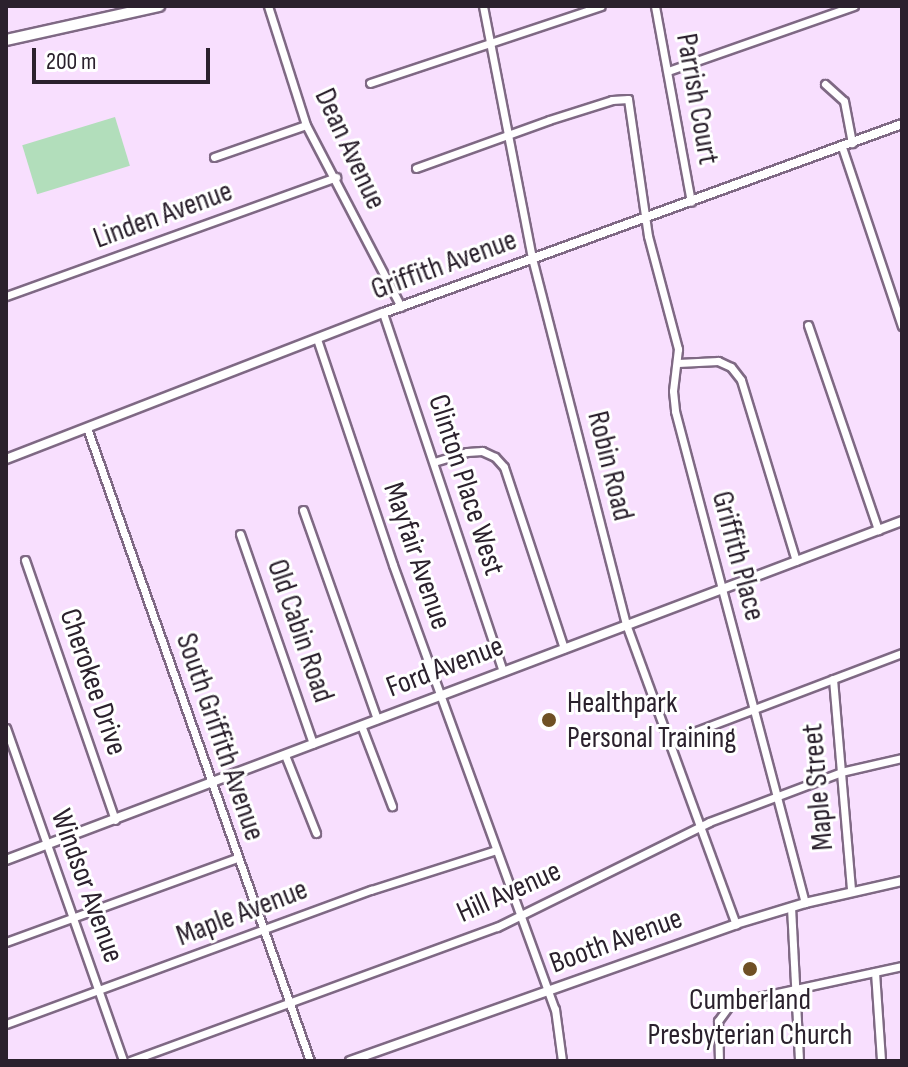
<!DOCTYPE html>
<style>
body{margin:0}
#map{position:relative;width:908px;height:1067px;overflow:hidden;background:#f8dffe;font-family:"Sofia Sans Condensed",sans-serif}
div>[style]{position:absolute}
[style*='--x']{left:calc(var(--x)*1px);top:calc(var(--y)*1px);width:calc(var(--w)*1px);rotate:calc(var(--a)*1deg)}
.green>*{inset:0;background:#b2debb;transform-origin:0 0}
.roads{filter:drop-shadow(2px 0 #7f6984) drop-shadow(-2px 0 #7f6984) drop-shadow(0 2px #7f6984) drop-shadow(0 -2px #7f6984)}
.minor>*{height:7px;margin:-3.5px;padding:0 3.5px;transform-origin:3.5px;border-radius:3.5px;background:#fff}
.tertiary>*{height:8px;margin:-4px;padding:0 4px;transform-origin:4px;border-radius:4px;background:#fff}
.primary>*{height:10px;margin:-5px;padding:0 5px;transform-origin:5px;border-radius:5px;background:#fff}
.dots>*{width:22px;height:22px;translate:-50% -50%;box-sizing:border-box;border:4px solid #fff;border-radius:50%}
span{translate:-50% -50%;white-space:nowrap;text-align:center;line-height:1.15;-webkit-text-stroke:6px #fff;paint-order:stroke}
.street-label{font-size:30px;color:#2b212d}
.poi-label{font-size:30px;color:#2b212d}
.left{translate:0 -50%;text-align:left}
.frame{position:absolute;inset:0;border:8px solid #2b212d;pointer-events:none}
.scale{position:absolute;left:32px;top:48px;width:178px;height:36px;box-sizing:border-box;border:4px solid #2b212d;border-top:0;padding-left:10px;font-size:24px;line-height:28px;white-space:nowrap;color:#2b212d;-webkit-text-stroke:6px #fff;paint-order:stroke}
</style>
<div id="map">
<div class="green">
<i style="left:115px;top:117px;width:51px;height:97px;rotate:73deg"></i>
</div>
<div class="roads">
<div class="minor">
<i style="--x:268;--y:6;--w:125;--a:72.3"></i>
<i style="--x:306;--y:125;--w:205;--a:62.4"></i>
<i style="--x:483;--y:6;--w:257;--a:79"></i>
<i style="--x:532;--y:258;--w:378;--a:75.6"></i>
<i style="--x:626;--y:624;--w:320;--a:69.9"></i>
<i style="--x:655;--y:6;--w:199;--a:79.6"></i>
<i style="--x:668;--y:71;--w:197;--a:-19.3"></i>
<i style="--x:370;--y:83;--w:243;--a:-18.4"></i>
<i style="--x:825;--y:84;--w:25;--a:42"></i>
<i style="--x:844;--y:101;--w:43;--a:79.2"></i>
<i style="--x:842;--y:147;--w:189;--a:71.5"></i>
<i style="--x:214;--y:157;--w:97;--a:-19.2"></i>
<i style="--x:416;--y:168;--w:141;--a:-19.8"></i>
<i style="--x:549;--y:120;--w:66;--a:-17.6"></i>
<i style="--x:612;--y:100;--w:16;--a:-4"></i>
<i style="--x:628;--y:99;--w:138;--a:81.7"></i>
<i style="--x:648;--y:236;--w:117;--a:75.1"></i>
<i style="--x:678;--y:349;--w:42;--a:96.8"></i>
<i style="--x:673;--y:391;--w:20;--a:84"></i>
<i style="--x:675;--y:411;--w:509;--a:75.2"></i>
<i style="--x:6;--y:296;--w:351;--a:-19.8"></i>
<i style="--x:383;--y:313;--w:378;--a:71.5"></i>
<i style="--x:808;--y:325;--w:217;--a:71.1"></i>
<i style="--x:317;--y:339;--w:238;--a:71.4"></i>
<i style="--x:393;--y:565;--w:473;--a:70"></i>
<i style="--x:555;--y:1009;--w:52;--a:82.3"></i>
<i style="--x:678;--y:363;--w:40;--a:-2.9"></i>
<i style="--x:718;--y:361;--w:14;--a:25"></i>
<i style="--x:731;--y:367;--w:16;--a:52"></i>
<i style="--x:741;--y:380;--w:189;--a:73.1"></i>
<i style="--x:87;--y:428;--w:671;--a:70.59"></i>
<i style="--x:434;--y:462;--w:34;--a:-17"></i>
<i style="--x:467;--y:452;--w:15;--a:-4"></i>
<i style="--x:482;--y:451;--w:14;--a:25"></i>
<i style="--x:495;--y:457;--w:13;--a:48"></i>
<i style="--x:504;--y:467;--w:191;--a:71.7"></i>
<i style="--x:303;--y:510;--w:222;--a:70.5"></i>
<i style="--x:240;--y:534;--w:222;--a:70.8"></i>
<i style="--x:25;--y:560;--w:275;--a:70.9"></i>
<i style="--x:833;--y:679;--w:213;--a:85.1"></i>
<i style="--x:361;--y:725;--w:87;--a:69.1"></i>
<i style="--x:6;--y:728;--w:353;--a:70.6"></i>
<i style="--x:670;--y:741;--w:248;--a:-20.8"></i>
<i style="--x:285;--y:755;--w:84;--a:68.3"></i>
<i style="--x:791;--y:907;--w:154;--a:87"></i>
<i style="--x:6;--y:942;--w:246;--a:-20"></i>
<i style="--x:875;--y:972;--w:89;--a:86.1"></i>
<i style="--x:6;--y:1024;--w:389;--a:-20.2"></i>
<i style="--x:371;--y:890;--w:131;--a:-17.7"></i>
<i style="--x:130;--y:1061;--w:391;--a:-20.1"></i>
<i style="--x:497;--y:927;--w:237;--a:-26.3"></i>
<i style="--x:709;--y:822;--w:141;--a:-20.7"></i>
<i style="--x:841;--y:772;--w:63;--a:-12.9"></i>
<i style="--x:719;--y:1061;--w:40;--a:-91.4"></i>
<i style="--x:718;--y:1021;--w:22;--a:-54"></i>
<i style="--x:731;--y:1003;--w:175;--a:-12.2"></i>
</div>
<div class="tertiary">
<i style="--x:6;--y:459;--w:404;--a:-21.2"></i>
<i style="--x:383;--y:313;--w:552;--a:-20.01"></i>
<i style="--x:6;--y:860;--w:958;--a:-20.72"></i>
<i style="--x:350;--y:1061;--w:410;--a:-19.5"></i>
<i style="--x:736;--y:924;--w:72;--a:-16.9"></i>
<i style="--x:805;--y:903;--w:99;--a:-12.8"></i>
</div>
<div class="primary">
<i style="--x:6;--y:40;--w:157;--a:-12.5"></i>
</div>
</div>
<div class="dots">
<i style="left:549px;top:720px;background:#6f5025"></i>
<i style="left:750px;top:969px;background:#6f5025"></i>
</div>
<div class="street-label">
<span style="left:697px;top:99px;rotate:80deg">Parrish Court</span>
<span style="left:350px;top:149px;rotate:65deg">Dean Avenue</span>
<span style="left:163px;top:215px;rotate:-20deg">Linden Avenue</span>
<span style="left:444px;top:265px;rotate:-20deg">Griffith Avenue</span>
<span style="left:610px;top:466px;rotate:76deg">Robin Road</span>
<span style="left:466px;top:485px;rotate:72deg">Clinton Place West</span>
<span style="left:417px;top:556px;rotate:71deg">Mayfair Avenue</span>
<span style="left:738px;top:556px;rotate:75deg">Griffith Place</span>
<span style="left:300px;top:631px;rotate:71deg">Old Cabin Road</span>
<span style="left:445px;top:667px;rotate:-21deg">Ford Avenue</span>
<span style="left:93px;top:682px;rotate:71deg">Cherokee Drive</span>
<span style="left:220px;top:737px;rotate:71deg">South Griffith Avenue</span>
<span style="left:818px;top:787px;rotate:-95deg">Maple Street</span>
<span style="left:87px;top:886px;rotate:70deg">Windsor Avenue</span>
<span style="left:509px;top:892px;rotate:-24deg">Hill Avenue</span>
<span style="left:242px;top:913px;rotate:-21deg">Maple Avenue</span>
<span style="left:616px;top:941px;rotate:-20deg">Booth Avenue</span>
</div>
<div class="poi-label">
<span class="left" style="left:567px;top:720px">Healthpark<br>Personal Training</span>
<span style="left:750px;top:1017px">Cumberland<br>Presbyterian Church</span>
</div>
<div class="frame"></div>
<div class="scale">200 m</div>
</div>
